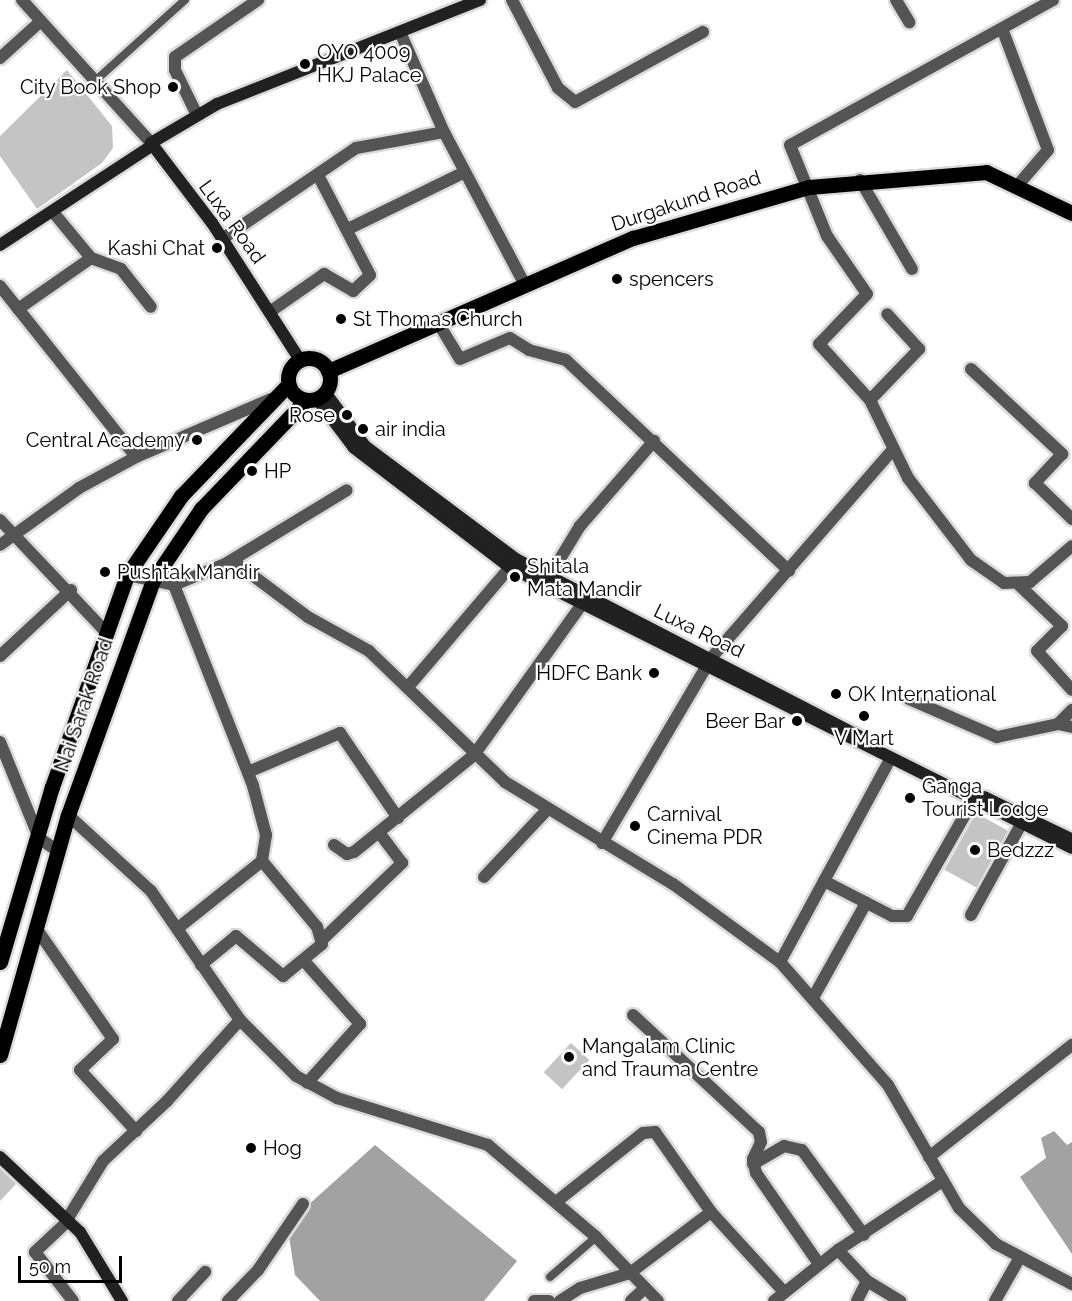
<!DOCTYPE html>
<style>
body{margin:0}
#map{position:relative;width:1072px;height:1301px;overflow:hidden;background:#fff;font-family:Raleway,sans-serif}
div>[style]{position:absolute}
[style*='--x']{left:calc(var(--x)*1px);top:calc(var(--y)*1px);width:calc(var(--w)*1px);rotate:calc(var(--a)*1deg)}
.water>*{inset:0;background:#a2a2a2}
.building>*{inset:0;background:#c4c4c4;transform-origin:0 0}
.roads{filter:drop-shadow(2px 0 #dbdbdb) drop-shadow(-2px 0 #dbdbdb) drop-shadow(0 2px #dbdbdb) drop-shadow(0 -2px #dbdbdb)}
.lane>*{height:8px;margin:-4px;padding:0 4px;transform-origin:4px;border-radius:4px;background:#545454}
.street>*{height:12px;margin:-6px;padding:0 6px;transform-origin:6px;border-radius:6px;background:#545454}
.secondary>*{height:12px;margin:-6px;padding:0 6px;transform-origin:6px;border-radius:6px;background:#212121}
.primary>*{height:15px;margin:-7.5px;padding:0 7.5px;transform-origin:7.5px;border-radius:7.5px;background:#000}
.primary>.ring{margin:-7.5px;padding:0;box-sizing:content-box;background:none;border:15px solid #000;border-radius:50%}
.dots>*{width:16px;height:16px;translate:-50% -50%;box-sizing:border-box;border:3px solid #fff;border-radius:50%}
span{translate:-50% -50%;white-space:nowrap;text-align:center;line-height:1.15;-webkit-text-stroke:4.5px #fff;paint-order:stroke}
.poi-label{font-size:20px;color:#000}
.left{translate:0 -50%;text-align:left}
.right{translate:-100% -50%;text-align:right}
.street-label{font-size:20px;color:#000}
.scale{position:absolute;left:18px;top:1256px;width:104px;height:27px;box-sizing:border-box;border:3px solid #000;border-top:0;padding-left:8px;font-size:18px;line-height:21px;white-space:nowrap;color:#000;-webkit-text-stroke:4px #fff;paint-order:stroke}
</style>
<div id="map">
<div class="water">
<i style="clip-path:polygon(1054px 1131px,1067px 1145px,1072px 1142px,1072px 1254px,1020px 1177px,1046px 1158px,1041px 1138px)"></i>
<i style="clip-path:polygon(375px 1145px,517px 1261px,484px 1301px,320px 1301px,295px 1275px,287px 1224px)"></i>
</div>
<div class="building">
<i style="clip-path:polygon(67px 70px,112px 126px,113px 148px,102px 163px,37px 209px,0 156px,0 136px)"></i>
<i style="left:976px;top:813px;width:37px;height:65px;rotate:29deg"></i>
<i style="left:571px;top:1043px;width:25px;height:40px;rotate:43deg"></i>
<i style="clip-path:polygon(0 1168px,16px 1184px,0 1201px)"></i>
</div>
<div class="roads">
<div class="lane">
<i style="--x:95;--y:81;--w:121;--a:-42"></i>
<i style="--x:550;--y:1277;--w:61;--a:-41"></i>
</div>
<div class="street">
<i style="--x:22;--y:0;--w:193;--a:47.9"></i>
<i style="--x:512;--y:0;--w:99;--a:62.4"></i>
<i style="--x:558;--y:88;--w:22;--a:39"></i>
<i style="--x:575;--y:102;--w:146;--a:-28.7"></i>
<i style="--x:896;--y:0;--w:26;--a:59"></i>
<i style="--x:1053;--y:0;--w:300;--a:151.1"></i>
<i style="--x:790;--y:145;--w:98;--a:67.9"></i>
<i style="--x:827;--y:236;--w:70;--a:55.4"></i>
<i style="--x:867;--y:294;--w:69;--a:133.8"></i>
<i style="--x:819;--y:344;--w:76;--a:47.7"></i>
<i style="--x:870;--y:400;--w:87;--a:64"></i>
<i style="--x:908;--y:478;--w:103;--a:52.5"></i>
<i style="--x:971;--y:560;--w:40;--a:34.9"></i>
<i style="--x:1004;--y:583;--w:26;--a:-2"></i>
<i style="--x:1030;--y:582;--w:55;--a:-40.6"></i>
<i style="--x:1003;--y:31;--w:127;--a:69.3"></i>
<i style="--x:1048;--y:150;--w:45;--a:130.5"></i>
<i style="--x:400;--y:32;--w:109;--a:66.3"></i>
<i style="--x:444;--y:132;--w:171;--a:62.1"></i>
<i style="--x:0;--y:58;--w:55;--a:-42.1"></i>
<i style="--x:197;--y:115;--w:50;--a:-116.1"></i>
<i style="--x:175;--y:70;--w:13;--a:-90"></i>
<i style="--x:175;--y:57;--w:101;--a:-34.5"></i>
<i style="--x:860;--y:180;--w:103;--a:59.7"></i>
<i style="--x:53;--y:212;--w:60;--a:50.4"></i>
<i style="--x:91;--y:258;--w:32;--a:20"></i>
<i style="--x:121;--y:269;--w:48;--a:51.7"></i>
<i style="--x:348;--y:229;--w:130;--a:-26"></i>
<i style="--x:222;--y:239;--w:162;--a:-34.2"></i>
<i style="--x:356;--y:148;--w:89;--a:-10.3"></i>
<i style="--x:0;--y:286;--w:218;--a:51.5"></i>
<i style="--x:18;--y:309;--w:89;--a:-34.9"></i>
<i style="--x:271;--y:311;--w:65;--a:-34.9"></i>
<i style="--x:324;--y:274;--w:34;--a:30"></i>
<i style="--x:353;--y:291;--w:23;--a:-43"></i>
<i style="--x:370;--y:275;--w:113;--a:-117.5"></i>
<i style="--x:437;--y:321;--w:44;--a:58.8"></i>
<i style="--x:460;--y:359;--w:54;--a:-22.8"></i>
<i style="--x:510;--y:338;--w:22;--a:32"></i>
<i style="--x:529;--y:350;--w:38;--a:15"></i>
<i style="--x:566;--y:360;--w:307;--a:43.4"></i>
<i style="--x:971;--y:369;--w:125;--a:43"></i>
<i style="--x:1062;--y:454;--w:40;--a:133"></i>
<i style="--x:1035;--y:483;--w:52;--a:44.2"></i>
<i style="--x:870;--y:400;--w:71;--a:-46.1"></i>
<i style="--x:919;--y:349;--w:47;--a:-132.4"></i>
<i style="--x:0;--y:520;--w:153;--a:46.6"></i>
<i style="--x:0;--y:545;--w:97;--a:-35.8"></i>
<i style="--x:79;--y:488;--w:65;--a:-28.5"></i>
<i style="--x:136;--y:457;--w:147;--a:-23.2"></i>
<i style="--x:227;--y:563;--w:140;--a:-31.3"></i>
<i style="--x:127;--y:575;--w:48;--a:12"></i>
<i style="--x:174;--y:585;--w:57;--a:-22.5"></i>
<i style="--x:227;--y:563;--w:13;--a:13"></i>
<i style="--x:240;--y:566;--w:85;--a:36.9"></i>
<i style="--x:308;--y:617;--w:70;--a:29.1"></i>
<i style="--x:369;--y:651;--w:189;--a:43.9"></i>
<i style="--x:505;--y:782;--w:197;--a:31.3"></i>
<i style="--x:673;--y:884;--w:132;--a:36.1"></i>
<i style="--x:780;--y:962;--w:164;--a:48.7"></i>
<i style="--x:888;--y:1085;--w:142;--a:60"></i>
<i style="--x:959;--y:1208;--w:52;--a:44.2"></i>
<i style="--x:996;--y:1244;--w:86;--a:27.8"></i>
<i style="--x:549;--y:577;--w:60;--a:-58.7"></i>
<i style="--x:580;--y:526;--w:113;--a:-49"></i>
<i style="--x:174;--y:585;--w:216;--a:68.5"></i>
<i style="--x:253;--y:786;--w:51;--a:75.1"></i>
<i style="--x:266;--y:835;--w:26;--a:99"></i>
<i style="--x:262;--y:861;--w:107;--a:141.4"></i>
<i style="--x:1020;--y:586;--w:58;--a:43.6"></i>
<i style="--x:1062;--y:626;--w:35;--a:135"></i>
<i style="--x:1037;--y:651;--w:52;--a:48.1"></i>
<i style="--x:0;--y:656;--w:97;--a:-42.9"></i>
<i style="--x:408;--y:687;--w:167;--a:-49.6"></i>
<i style="--x:909;--y:699;--w:96;--a:23.4"></i>
<i style="--x:997;--y:737;--w:62;--a:-12"></i>
<i style="--x:1058;--y:724;--w:14;--a:12"></i>
<i style="--x:1058;--y:724;--w:20;--a:-45"></i>
<i style="--x:0;--y:742;--w:104;--a:67.9"></i>
<i style="--x:39;--y:838;--w:24;--a:35"></i>
<i style="--x:248;--y:772;--w:100;--a:-23"></i>
<i style="--x:340;--y:733;--w:103;--a:55.7"></i>
<i style="--x:68;--y:815;--w:113;--a:42.5"></i>
<i style="--x:151;--y:891;--w:157;--a:55.4"></i>
<i style="--x:240;--y:1020;--w:79;--a:45"></i>
<i style="--x:296;--y:1076;--w:47;--a:28.2"></i>
<i style="--x:337;--y:1098;--w:158;--a:17.3"></i>
<i style="--x:488;--y:1145;--w:142;--a:40.4"></i>
<i style="--x:596;--y:1237;--w:89;--a:45.9"></i>
<i style="--x:602;--y:843;--w:216;--a:-59.4"></i>
<i style="--x:712;--y:657;--w:272;--a:-48.9"></i>
<i style="--x:334;--y:845;--w:16;--a:35"></i>
<i style="--x:347;--y:854;--w:7;--a:-16"></i>
<i style="--x:354;--y:852;--w:154;--a:-38.9"></i>
<i style="--x:474;--y:755;--w:194;--a:-54.4"></i>
<i style="--x:484;--y:877;--w:91;--a:-46.8"></i>
<i style="--x:824;--y:881;--w:76;--a:27.2"></i>
<i style="--x:892;--y:916;--w:15;--a:0"></i>
<i style="--x:907;--y:916;--w:141;--a:-60.2"></i>
<i style="--x:971;--y:915;--w:112;--a:-61.1"></i>
<i style="--x:36;--y:928;--w:135;--a:55.3"></i>
<i style="--x:113;--y:1039;--w:45;--a:136.8"></i>
<i style="--x:80;--y:1070;--w:83;--a:47.4"></i>
<i style="--x:323;--y:939;--w:110;--a:-43.9"></i>
<i style="--x:402;--y:863;--w:38;--a:-127"></i>
<i style="--x:305;--y:962;--w:83;--a:48.4"></i>
<i style="--x:360;--y:1024;--w:79;--a:131.9"></i>
<i style="--x:780;--y:962;--w:229;--a:-61.5"></i>
<i style="--x:201;--y:965;--w:45;--a:-39.6"></i>
<i style="--x:236;--y:936;--w:62;--a:40.4"></i>
<i style="--x:283;--y:976;--w:50;--a:-39.4"></i>
<i style="--x:322;--y:944;--w:18;--a:-106"></i>
<i style="--x:317;--y:927;--w:86;--a:-129.8"></i>
<i style="--x:814;--y:996;--w:107;--a:-60.8"></i>
<i style="--x:633;--y:1015;--w:172;--a:42.9"></i>
<i style="--x:759;--y:1132;--w:10;--a:79"></i>
<i style="--x:761;--y:1142;--w:19;--a:115"></i>
<i style="--x:753;--y:1159;--w:14;--a:78"></i>
<i style="--x:756;--y:1173;--w:111;--a:55.3"></i>
<i style="--x:929;--y:1157;--w:182;--a:-38.1"></i>
<i style="--x:753;--y:1164;--w:36;--a:-30"></i>
<i style="--x:784;--y:1146;--w:18;--a:13"></i>
<i style="--x:802;--y:1150;--w:105;--a:53.9"></i>
<i style="--x:556;--y:1202;--w:111;--a:-38.4"></i>
<i style="--x:643;--y:1133;--w:12;--a:-5"></i>
<i style="--x:655;--y:1132;--w:98;--a:55"></i>
<i style="--x:711;--y:1212;--w:101;--a:143"></i>
<i style="--x:630;--y:1273;--w:52;--a:163.3"></i>
<i style="--x:580;--y:1288;--w:24;--a:147"></i>
<i style="--x:711;--y:1212;--w:108;--a:47.6"></i>
<i style="--x:68;--y:1218;--w:67;--a:-58.4"></i>
<i style="--x:103;--y:1161;--w:88;--a:-43.2"></i>
<i style="--x:167;--y:1101;--w:109;--a:-48"></i>
<i style="--x:69;--y:1220;--w:47;--a:136.7"></i>
<i style="--x:35;--y:1252;--w:62;--a:52.2"></i>
<i style="--x:838;--y:1250;--w:42;--a:46.9"></i>
<i style="--x:867;--y:1281;--w:22;--a:117"></i>
<i style="--x:867;--y:1281;--w:39;--a:31"></i>
<i style="--x:178;--y:1301;--w:40;--a:-47"></i>
<i style="--x:228;--y:1301;--w:43;--a:-45.9"></i>
<i style="--x:258;--y:1270;--w:80;--a:-55.7"></i>
<i style="--x:534;--y:1301;--w:15;--a:0"></i>
<i style="--x:631;--y:1301;--w:19;--a:-43"></i>
<i style="--x:774;--y:1301;--w:82;--a:-38.6"></i>
<i style="--x:838;--y:1250;--w:123;--a:-33.4"></i>
<i style="--x:995;--y:1301;--w:48;--a:-60.3"></i>
</div>
<div class="secondary">
<i style="--x:0;--y:245;--w:179;--a:-33.2"></i>
<i style="--x:300;--y:360;--w:163;--a:-122.7"></i>
<i style="--x:212;--y:223;--w:101;--a:-127.3"></i>
<i style="--x:151;--y:143;--w:77;--a:-30.6"></i>
<i style="--x:217;--y:104;--w:283;--a:-21.6"></i>
<i style="--x:325;--y:392;--w:67;--a:53.5"></i>
<i style="--x:365;--y:446;--w:189;--a:36.8"></i>
<i style="--x:516;--y:559;--w:405;--a:27.3"></i>
<i style="--x:317;--y:399;--w:61;--a:52.9"></i>
<i style="--x:354;--y:448;--w:195;--a:37.5"></i>
<i style="--x:509;--y:567;--w:629;--a:26.52"></i>
<i style="--x:984;--y:797;--w:97;--a:25.8"></i>
<i style="--x:0;--y:1157;--w:110;--a:43.2"></i>
<i style="--x:80;--y:1232;--w:81;--a:58.7"></i>
</div>
<div class="primary">
<i class="ring" style="left:288px;top:358px;width:27px;height:27px"></i>
<i style="--x:328;--y:371;--w:333;--a:-23.6"></i>
<i style="--x:633;--y:238;--w:183;--a:-16.2"></i>
<i style="--x:809;--y:187;--w:178;--a:-4.8"></i>
<i style="--x:986;--y:172;--w:95;--a:25.5"></i>
<i style="--x:0;--y:962;--w:183;--a:-73.5"></i>
<i style="--x:52;--y:787;--w:225;--a:-70.5"></i>
<i style="--x:127;--y:575;--w:96;--a:-55.6"></i>
<i style="--x:181;--y:496;--w:154;--a:-46.1"></i>
<i style="--x:0;--y:1055;--w:249;--a:-74.2"></i>
<i style="--x:68;--y:815;--w:250;--a:-70.1"></i>
<i style="--x:153;--y:580;--w:86;--a:-55.9"></i>
<i style="--x:201;--y:509;--w:151;--a:-46.1"></i>
</div>
</div>
<div class="dots">
<i style="left:305px;top:64px;background:#000"></i>
<i style="left:173px;top:87px;background:#000"></i>
<i style="left:217px;top:248px;background:#000"></i>
<i style="left:617px;top:279px;background:#000"></i>
<i style="left:341px;top:319px;background:#000"></i>
<i style="left:347px;top:415px;background:#000"></i>
<i style="left:363px;top:429px;background:#000"></i>
<i style="left:197px;top:440px;background:#000"></i>
<i style="left:252px;top:471px;background:#000"></i>
<i style="left:105px;top:572px;background:#000"></i>
<i style="left:515px;top:577px;background:#000"></i>
<i style="left:654px;top:673px;background:#000"></i>
<i style="left:836px;top:694px;background:#000"></i>
<i style="left:864px;top:716px;background:#000"></i>
<i style="left:797px;top:721px;background:#000"></i>
<i style="left:910px;top:798px;background:#000"></i>
<i style="left:635px;top:826px;background:#000"></i>
<i style="left:975px;top:850px;background:#000"></i>
<i style="left:569px;top:1057px;background:#000"></i>
<i style="left:251px;top:1148px;background:#000"></i>
</div>
<div class="poi-label">
<span class="left" style="left:317px;top:64px">OYO 4009<br>HKJ Palace</span>
<span class="right" style="left:161px;top:87px">City Book Shop</span>
<span class="right" style="left:205px;top:248px">Kashi Chat</span>
<span class="left" style="left:629px;top:279px">spencers</span>
<span class="left" style="left:353px;top:319px">St Thomas Church</span>
<span class="right" style="left:335px;top:415px">Rose</span>
<span class="left" style="left:375px;top:429px">air india</span>
<span class="right" style="left:185px;top:440px">Central Academy</span>
<span class="left" style="left:264px;top:471px">HP</span>
<span class="left" style="left:527px;top:578px">Shitala<br>Mata Mandir</span>
<span class="left" style="left:117px;top:572px">Pushtak Mandir</span>
<span class="right" style="left:642px;top:673px">HDFC Bank</span>
<span class="left" style="left:848px;top:694px">OK International</span>
<span class="right" style="left:785px;top:721px">Beer Bar</span>
<span style="left:864px;top:738px">V Mart</span>
<span class="left" style="left:922px;top:798px">Ganga<br>Tourist Lodge</span>
<span class="left" style="left:647px;top:826px">Carnival<br>Cinema PDR</span>
<span class="left" style="left:987px;top:850px">Bedzzz</span>
<span class="left" style="left:582px;top:1058px">Mangalam Clinic<br>and Trauma Centre</span>
<span class="left" style="left:263px;top:1148px">Hog</span>
</div>
<div class="street-label">
<span style="left:686px;top:201px;rotate:-18deg">Durgakund Road</span>
<span style="left:232px;top:222px;rotate:54deg">Luxa Road</span>
<span style="left:699px;top:631px;rotate:26deg">Luxa Road</span>
<span style="left:84px;top:705px;rotate:-71deg">Nai Sarak Road</span>
</div>
<div class="scale">50 m</div>
</div>
